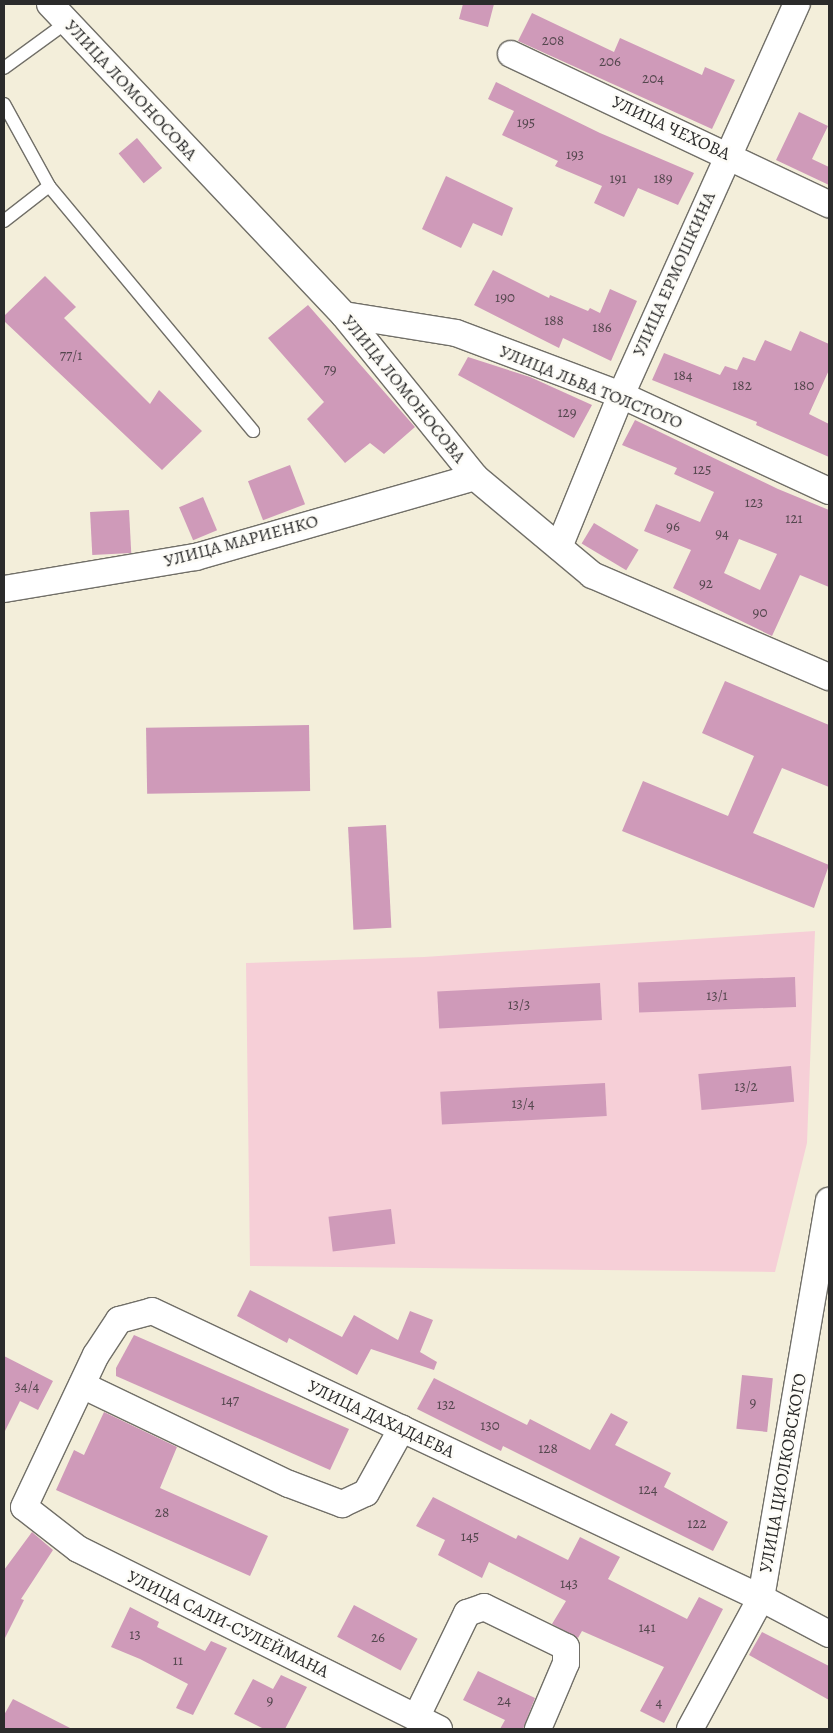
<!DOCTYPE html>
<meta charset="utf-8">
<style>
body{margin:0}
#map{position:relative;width:833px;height:1733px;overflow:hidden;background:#f3eeda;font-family:Alegreya,serif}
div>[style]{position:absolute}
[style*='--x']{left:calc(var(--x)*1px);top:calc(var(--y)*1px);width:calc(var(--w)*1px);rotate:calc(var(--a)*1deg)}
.built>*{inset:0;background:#f6cfd7}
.building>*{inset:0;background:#cf9ab9;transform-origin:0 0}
.roads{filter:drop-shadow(1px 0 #716f68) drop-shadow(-1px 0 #716f68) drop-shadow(0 1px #716f68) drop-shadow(0 -1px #716f68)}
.lane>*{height:12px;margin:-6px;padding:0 6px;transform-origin:6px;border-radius:6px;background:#fff}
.street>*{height:26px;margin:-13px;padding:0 13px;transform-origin:13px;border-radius:13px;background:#fff}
span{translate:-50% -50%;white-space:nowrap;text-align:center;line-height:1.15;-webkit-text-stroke:5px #fdfcf7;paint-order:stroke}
.number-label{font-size:15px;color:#54474e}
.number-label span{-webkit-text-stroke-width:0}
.street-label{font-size:18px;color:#2b2b2b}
.frame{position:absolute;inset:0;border:5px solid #2b2b2b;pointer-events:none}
</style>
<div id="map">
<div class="built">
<i style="clip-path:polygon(815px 931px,807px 1143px,775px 1272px,250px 1266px,246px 963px,424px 957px)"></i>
</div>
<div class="building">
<i style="clip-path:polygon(463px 4px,494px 4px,488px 27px,459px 19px)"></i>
<i style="clip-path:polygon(532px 13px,614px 52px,620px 38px,702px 75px,705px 67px,735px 80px,712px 129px,518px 41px)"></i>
<i style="clip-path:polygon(496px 82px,600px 133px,694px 173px,678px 205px,638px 188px,624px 217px,594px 203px,602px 186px,555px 166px,558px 161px,502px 135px,514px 111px,488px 99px)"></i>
<i style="clip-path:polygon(799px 112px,828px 126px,812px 159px,829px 167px,829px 185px,776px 160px)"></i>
<i style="left:137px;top:138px;width:39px;height:24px;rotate:50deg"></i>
<i style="clip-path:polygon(446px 176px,513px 208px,502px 236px,473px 223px,461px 248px,422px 229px)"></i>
<i style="clip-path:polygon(493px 270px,549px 298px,550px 295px,588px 311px,590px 308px,600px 313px,610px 289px,637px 301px,611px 361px,563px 338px,559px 348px,474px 305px)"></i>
<i style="clip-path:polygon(45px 276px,76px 307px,64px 318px,150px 404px,159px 390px,202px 431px,162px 470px,4px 321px,4px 316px)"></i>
<i style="clip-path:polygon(308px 305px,415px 427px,384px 454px,370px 443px,345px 463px,307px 419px,324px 402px,268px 338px)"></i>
<i style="clip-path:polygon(800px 331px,829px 344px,829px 370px,809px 414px,829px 424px,829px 457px,756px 425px,757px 422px,652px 380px,664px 353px,720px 375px,725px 366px,737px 370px,743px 357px,755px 361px,765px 340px,791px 351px)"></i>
<i style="clip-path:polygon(468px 357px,530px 377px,592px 405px,574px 438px,458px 375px)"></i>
<i style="clip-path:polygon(evenodd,635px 420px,778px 489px,829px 510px,829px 587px,800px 575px,772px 636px,673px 588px,691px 550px,644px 531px,656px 504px,700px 522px,714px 492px,674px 474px,677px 468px,622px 445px,635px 420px,739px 539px,777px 554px,760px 590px,724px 573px,739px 539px)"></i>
<i style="left:290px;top:465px;width:42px;height:45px;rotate:69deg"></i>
<i style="left:203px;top:497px;width:36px;height:26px;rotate:67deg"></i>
<i style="left:129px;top:510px;width:43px;height:39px;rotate:87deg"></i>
<i style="left:594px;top:523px;width:52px;height:24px;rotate:31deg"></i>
<i style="clip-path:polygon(725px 681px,829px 725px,829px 787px,782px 768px,753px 833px,829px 865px,814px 908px,622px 831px,643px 781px,728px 816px,754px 756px,702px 733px)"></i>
<i style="left:309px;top:725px;width:66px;height:163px;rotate:89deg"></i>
<i style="left:386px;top:825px;width:103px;height:38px;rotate:87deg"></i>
<i style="left:795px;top:977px;width:30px;height:157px;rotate:88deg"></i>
<i style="left:600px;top:983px;width:37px;height:163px;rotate:87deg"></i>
<i style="left:791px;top:1066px;width:36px;height:93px;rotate:85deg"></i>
<i style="left:605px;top:1083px;width:33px;height:165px;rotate:87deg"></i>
<i style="left:391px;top:1209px;width:35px;height:63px;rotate:83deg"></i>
<i style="clip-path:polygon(250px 1290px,342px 1337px,354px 1315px,398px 1340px,410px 1311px,433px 1320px,420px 1352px,437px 1362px,434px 1370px,371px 1349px,357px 1375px,289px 1338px,287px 1343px,237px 1316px)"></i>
<i style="clip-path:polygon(134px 1335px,349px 1429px,330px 1470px,116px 1376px,116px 1368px)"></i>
<i style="clip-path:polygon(4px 1356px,53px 1381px,38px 1410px,20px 1401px,4px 1433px)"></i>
<i style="left:742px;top:1375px;width:31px;height:54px;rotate:6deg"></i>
<i style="clip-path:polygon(434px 1378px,527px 1425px,530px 1419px,590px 1450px,611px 1413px,628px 1422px,615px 1445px,671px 1473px,664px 1487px,728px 1522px,713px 1551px,503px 1446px,501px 1451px,417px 1409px)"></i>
<i style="clip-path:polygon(104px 1412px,177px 1447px,160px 1488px,268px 1536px,250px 1576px,56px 1490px,74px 1450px,84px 1455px)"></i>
<i style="clip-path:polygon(433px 1497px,516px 1539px,518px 1535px,568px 1560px,580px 1537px,620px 1557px,608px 1579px,687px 1619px,699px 1597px,723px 1609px,664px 1723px,640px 1711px,664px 1667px,582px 1631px,578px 1638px,552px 1624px,566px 1601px,489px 1562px,482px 1578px,438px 1555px,445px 1540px,416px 1526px)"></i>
<i style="clip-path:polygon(32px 1532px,53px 1550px,21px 1599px,24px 1600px,4px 1640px,4px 1570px)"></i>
<i style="left:354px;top:1605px;width:72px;height:36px;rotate:28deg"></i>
<i style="clip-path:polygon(130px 1607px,159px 1622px,157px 1627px,205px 1651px,211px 1641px,227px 1648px,193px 1715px,176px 1708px,188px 1684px,140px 1659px,111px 1647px)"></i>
<i style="clip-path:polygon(762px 1632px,829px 1666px,829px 1700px,749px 1655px)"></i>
<i style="clip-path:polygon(478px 1671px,535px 1698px,523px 1729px,500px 1729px,505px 1720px,463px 1700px)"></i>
<i style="clip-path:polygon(281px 1675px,307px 1687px,285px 1729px,264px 1729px,234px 1714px,253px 1679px,273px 1689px)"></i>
<i style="clip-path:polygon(13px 1699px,72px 1729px,4px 1729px,4px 1715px)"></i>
</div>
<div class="roads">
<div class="lane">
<i style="--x:4;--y:68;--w:78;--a:-36.1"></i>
<i style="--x:4;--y:104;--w:94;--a:61.2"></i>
<i style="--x:49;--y:186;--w:57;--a:142.1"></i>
<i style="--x:49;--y:186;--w:319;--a:50.2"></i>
</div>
<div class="street">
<i style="--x:50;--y:4;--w:428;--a:46.6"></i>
<i style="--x:344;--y:315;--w:208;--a:51"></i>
<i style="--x:475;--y:477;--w:153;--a:39.9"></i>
<i style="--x:592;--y:575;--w:258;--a:23.3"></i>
<i style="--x:511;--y:54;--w:352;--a:25.3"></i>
<i style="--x:344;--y:315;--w:113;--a:9.1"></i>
<i style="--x:456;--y:333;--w:176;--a:20.6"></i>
<i style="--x:621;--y:395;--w:229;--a:24.8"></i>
<i style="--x:559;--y:547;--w:164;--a:-67.8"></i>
<i style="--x:621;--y:395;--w:429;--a:-65.8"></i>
<i style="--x:4;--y:589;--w:195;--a:-9.5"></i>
<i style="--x:196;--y:557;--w:290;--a:-16"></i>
<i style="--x:82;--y:1385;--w:229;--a:25.6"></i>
<i style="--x:289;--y:1484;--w:57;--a:20.7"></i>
<i style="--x:342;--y:1504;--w:26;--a:-25"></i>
<i style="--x:366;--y:1493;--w:74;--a:-61"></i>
<i style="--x:416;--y:1718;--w:117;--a:-64.1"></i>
<i style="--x:467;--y:1613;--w:18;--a:-19"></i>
<i style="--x:484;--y:1607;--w:91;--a:26"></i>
<i style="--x:566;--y:1647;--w:16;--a:90"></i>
<i style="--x:566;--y:1663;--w:72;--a:113"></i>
<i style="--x:439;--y:1729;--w:403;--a:-153.5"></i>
<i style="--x:78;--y:1549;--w:68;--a:-142.1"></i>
<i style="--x:24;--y:1507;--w:168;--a:-64.7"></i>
<i style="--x:96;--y:1355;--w:42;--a:-56.7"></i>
<i style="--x:119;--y:1320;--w:34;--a:-15"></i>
<i style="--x:152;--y:1311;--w:673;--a:25.23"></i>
<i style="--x:761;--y:1598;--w:77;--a:27.9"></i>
<i style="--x:690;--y:1729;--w:149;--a:-61.5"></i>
<i style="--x:761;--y:1598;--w:403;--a:-80.3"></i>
</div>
</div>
<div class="number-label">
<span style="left:553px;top:41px">208</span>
<span style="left:610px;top:62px">206</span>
<span style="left:653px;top:79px">204</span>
<span style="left:526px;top:123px">195</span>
<span style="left:575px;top:155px">193</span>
<span style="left:618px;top:179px">191</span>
<span style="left:663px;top:179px">189</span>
<span style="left:505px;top:298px">190</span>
<span style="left:554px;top:321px">188</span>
<span style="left:602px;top:328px">186</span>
<span style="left:71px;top:356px">77/1</span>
<span style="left:330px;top:370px">79</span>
<span style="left:683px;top:376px">184</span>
<span style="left:742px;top:386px">182</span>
<span style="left:804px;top:386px">180</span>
<span style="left:567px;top:413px">129</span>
<span style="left:702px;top:470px">125</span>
<span style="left:754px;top:503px">123</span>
<span style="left:794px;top:519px">121</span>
<span style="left:673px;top:527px">96</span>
<span style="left:722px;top:534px">94</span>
<span style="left:706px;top:584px">92</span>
<span style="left:760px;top:613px">90</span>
<span style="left:717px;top:996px">13/1</span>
<span style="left:519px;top:1005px">13/3</span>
<span style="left:746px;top:1087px">13/2</span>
<span style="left:523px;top:1104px">13/4</span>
<span style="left:27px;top:1387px">34/4</span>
<span style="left:230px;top:1401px">147</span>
<span style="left:753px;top:1403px">9</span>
<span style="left:446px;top:1405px">132</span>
<span style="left:490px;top:1426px">130</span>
<span style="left:548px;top:1449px">128</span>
<span style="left:648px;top:1490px">124</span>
<span style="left:162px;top:1513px">28</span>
<span style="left:697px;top:1524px">122</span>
<span style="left:470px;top:1537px">145</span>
<span style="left:569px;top:1584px">143</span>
<span style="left:647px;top:1628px">141</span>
<span style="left:135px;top:1635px">13</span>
<span style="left:378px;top:1638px">26</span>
<span style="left:178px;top:1661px">11</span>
<span style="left:270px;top:1701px">9</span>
<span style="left:504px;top:1701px">24</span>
<span style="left:659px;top:1703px">4</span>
</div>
<div class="street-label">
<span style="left:131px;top:90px;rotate:47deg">УЛИЦА ЛОМОНОСОВА</span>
<span style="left:671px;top:128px;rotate:25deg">УЛИЦА ЧЕХОВА</span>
<span style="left:674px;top:274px;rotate:-66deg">УЛИЦА ЕРМОШКИНА</span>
<span style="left:591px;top:387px;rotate:22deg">УЛИЦА ЛЬВА ТОЛСТОГО</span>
<span style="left:404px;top:389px;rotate:51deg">УЛИЦА ЛОМОНОСОВА</span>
<span style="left:241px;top:541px;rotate:-15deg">УЛИЦА МАРИЕНКО</span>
<span style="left:381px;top:1419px;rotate:25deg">УЛИЦА ДАХАДАЕВА</span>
<span style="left:783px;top:1473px;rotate:-80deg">УЛИЦА ЦИОЛКОВСКОГО</span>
<span style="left:228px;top:1624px;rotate:26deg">УЛИЦА САЛИ-СУЛЕЙМАНА</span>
</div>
<div class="frame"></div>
</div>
